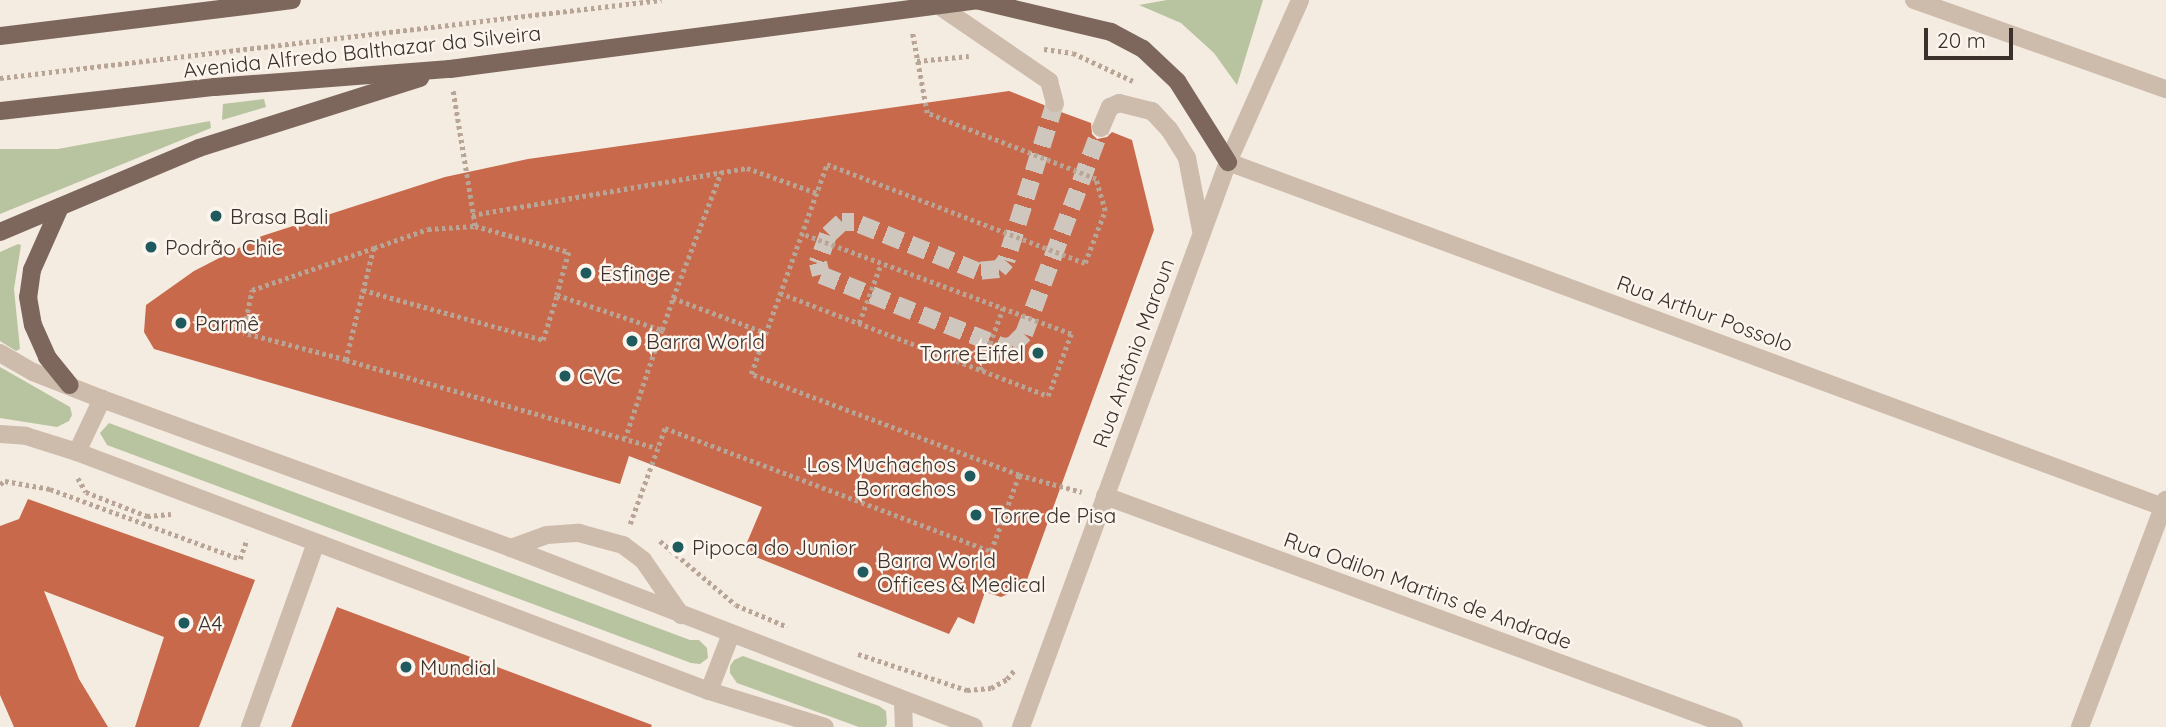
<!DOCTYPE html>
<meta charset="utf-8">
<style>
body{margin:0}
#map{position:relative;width:2166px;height:727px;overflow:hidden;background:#f4ebe1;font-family:Quicksand,sans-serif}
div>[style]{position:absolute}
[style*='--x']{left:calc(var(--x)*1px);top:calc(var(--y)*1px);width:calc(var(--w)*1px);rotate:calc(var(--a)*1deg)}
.green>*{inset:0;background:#b8c4a0}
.building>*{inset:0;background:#c8694b}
.minor-tunnel>*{height:18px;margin-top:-9px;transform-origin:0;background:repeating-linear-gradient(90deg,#cfc6bd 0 18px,transparent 0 27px)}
.path>*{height:4.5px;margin-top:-2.25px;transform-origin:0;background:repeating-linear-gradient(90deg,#b9a596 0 3.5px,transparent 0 7px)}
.minor>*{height:18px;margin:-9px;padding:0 9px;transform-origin:9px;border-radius:9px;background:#cdbbac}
.major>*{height:18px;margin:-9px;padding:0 9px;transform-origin:9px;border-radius:9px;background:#7d675c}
.dots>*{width:19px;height:19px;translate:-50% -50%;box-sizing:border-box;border:4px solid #fbf5ee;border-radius:50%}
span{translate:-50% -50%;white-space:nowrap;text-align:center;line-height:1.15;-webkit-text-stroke:5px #fbf5ee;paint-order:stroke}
.street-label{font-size:21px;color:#3b302b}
.poi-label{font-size:21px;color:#3b302b}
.left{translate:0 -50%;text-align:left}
.right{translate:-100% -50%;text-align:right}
.scale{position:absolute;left:1924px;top:28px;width:89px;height:32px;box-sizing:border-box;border:4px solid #3b302b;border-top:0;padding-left:9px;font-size:21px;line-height:24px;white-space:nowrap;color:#3b302b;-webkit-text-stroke:5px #fbf5ee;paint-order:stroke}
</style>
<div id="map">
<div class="green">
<i style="clip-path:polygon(1167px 0,1263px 0,1237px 85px,1214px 53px,1181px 23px,1139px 5px)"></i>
<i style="clip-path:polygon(264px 99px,266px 107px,222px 120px,223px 104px)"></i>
<i style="clip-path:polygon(210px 121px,211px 128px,0 214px,0 149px,58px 149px)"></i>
<i style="clip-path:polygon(18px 244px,21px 245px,14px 289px,20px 349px,16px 351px,0 341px,0 252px)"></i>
<i style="clip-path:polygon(0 367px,70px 407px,72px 415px,69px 421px,57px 427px,0 418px)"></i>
<i style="clip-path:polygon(109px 423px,690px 640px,699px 640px,707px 648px,708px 658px,700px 664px,691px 663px,107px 445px,100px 433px)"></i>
<i style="clip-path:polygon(743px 656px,879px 706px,886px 711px,887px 724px,885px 727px,859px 727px,737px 683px,730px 673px,730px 666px,734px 660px)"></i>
</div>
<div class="building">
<i style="clip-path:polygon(1009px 91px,1044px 105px,1051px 114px,1061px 112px,1091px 123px,1092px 134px,1097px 139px,1107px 137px,1112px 132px,1132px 140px,1154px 230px,1024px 588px,1001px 597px,985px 592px,974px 624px,958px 617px,949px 634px,743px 552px,762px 507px,629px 456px,620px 484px,154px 349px,144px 332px,146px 305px,194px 271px,262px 236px,445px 177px,528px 159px)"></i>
<i style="clip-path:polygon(28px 499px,255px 580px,199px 727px,135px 727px,164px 637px,44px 591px,79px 679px,108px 727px,14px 727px,0 695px,0 526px,19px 519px)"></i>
<i style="clip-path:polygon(337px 607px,652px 725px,651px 727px,291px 727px)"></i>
</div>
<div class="minor-tunnel">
<i style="--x:1055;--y:103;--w:165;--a:107.2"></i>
<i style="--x:1006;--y:261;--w:11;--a:131"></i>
<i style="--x:999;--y:269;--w:22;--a:175"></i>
<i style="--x:977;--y:271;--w:132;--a:-158.3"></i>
<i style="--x:854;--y:222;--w:12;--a:180"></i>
<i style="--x:842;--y:222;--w:19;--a:137"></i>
<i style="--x:828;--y:235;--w:30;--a:110"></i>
<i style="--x:818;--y:263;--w:12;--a:76"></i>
<i style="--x:821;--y:275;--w:196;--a:21.6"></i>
<i style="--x:1003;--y:347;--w:9;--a:-6"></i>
<i style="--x:1012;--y:346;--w:17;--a:-45"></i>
<i style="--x:1024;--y:334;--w:220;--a:-69.5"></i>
</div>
<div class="path">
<i style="--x:1044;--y:49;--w:29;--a:8"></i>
<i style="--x:1073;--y:53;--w:66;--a:25"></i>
<i style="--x:917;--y:61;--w:52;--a:-5.5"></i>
<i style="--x:0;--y:78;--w:666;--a:-6.73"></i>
<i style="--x:472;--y:215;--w:279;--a:-9.7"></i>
<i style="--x:747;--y:168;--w:74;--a:19.7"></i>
<i style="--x:475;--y:226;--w:98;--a:15.5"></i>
<i style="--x:569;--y:252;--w:45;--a:105.6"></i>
<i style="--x:557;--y:295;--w:111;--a:18.4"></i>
<i style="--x:662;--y:330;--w:113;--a:108.6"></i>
<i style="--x:374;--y:248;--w:115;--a:104"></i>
<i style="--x:346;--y:360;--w:106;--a:-165.3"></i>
<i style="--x:243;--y:333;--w:44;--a:-78.2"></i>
<i style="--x:252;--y:290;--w:129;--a:-19"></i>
<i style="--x:374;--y:248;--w:57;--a:-19.4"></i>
<i style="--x:428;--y:229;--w:47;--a:-3.7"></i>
<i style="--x:475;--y:226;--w:137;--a:-99.3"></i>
<i style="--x:363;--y:290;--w:187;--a:15.5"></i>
<i style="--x:543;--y:340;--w:47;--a:-72.7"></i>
<i style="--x:780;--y:293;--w:287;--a:21"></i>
<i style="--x:1048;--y:396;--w:66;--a:-69.6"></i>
<i style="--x:1071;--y:334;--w:287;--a:-159.6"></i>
<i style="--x:673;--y:298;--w:135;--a:-69.1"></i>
<i style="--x:859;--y:323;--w:63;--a:-69.6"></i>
<i style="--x:662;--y:330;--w:34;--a:-71"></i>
<i style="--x:673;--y:298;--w:99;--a:20.6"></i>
<i style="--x:346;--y:360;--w:323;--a:15.8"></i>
<i style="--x:980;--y:370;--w:66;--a:-69.6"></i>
<i style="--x:1019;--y:475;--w:65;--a:15.1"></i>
<i style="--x:78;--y:478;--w:16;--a:60"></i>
<i style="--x:86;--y:492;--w:66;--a:21.5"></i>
<i style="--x:147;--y:516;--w:24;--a:-5"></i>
<i style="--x:0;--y:484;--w:6;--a:-31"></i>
<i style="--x:5;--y:481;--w:46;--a:10.1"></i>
<i style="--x:50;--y:489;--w:202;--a:20.2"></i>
<i style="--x:240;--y:559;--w:21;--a:-71"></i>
<i style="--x:630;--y:524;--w:102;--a:-70"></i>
<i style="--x:665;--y:428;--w:348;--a:20.7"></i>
<i style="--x:991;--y:551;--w:81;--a:-69.8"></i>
<i style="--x:1019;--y:475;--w:286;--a:-159.4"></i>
<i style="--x:751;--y:374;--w:223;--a:-70.1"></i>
<i style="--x:827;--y:164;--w:276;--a:21"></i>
<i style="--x:1085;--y:263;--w:56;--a:-69"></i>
<i style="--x:1105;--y:211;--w:33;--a:-106"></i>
<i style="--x:1096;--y:179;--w:181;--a:-158.7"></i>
<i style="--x:927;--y:113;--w:83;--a:-100.4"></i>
<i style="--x:660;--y:541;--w:99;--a:40.1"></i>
<i style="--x:736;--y:605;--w:56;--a:22.9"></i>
<i style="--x:858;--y:654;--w:115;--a:18.3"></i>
<i style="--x:967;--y:690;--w:24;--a:-5"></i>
<i style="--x:991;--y:688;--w:18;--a:-29"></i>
<i style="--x:1007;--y:679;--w:13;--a:-51"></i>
</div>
<div class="minor">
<i style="--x:1914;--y:0;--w:267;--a:19.5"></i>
<i style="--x:938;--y:5;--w:135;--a:34.4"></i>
<i style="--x:1049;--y:81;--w:23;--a:75"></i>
<i style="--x:1101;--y:128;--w:23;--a:-67"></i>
<i style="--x:1110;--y:107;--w:10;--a:-24"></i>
<i style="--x:1119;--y:103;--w:34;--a:14"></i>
<i style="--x:1152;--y:111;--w:25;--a:47"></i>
<i style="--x:1169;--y:129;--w:34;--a:58"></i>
<i style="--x:1187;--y:158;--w:73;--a:79"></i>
<i style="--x:1228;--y:162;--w:1000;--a:20.25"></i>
<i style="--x:0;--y:353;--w:38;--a:30"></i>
<i style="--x:33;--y:372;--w:74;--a:21.4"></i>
<i style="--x:102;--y:399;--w:435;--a:20"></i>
<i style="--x:511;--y:548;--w:496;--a:21.1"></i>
<i style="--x:0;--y:434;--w:26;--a:4"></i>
<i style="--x:26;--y:436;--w:53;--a:17.4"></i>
<i style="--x:77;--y:452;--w:676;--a:20.71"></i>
<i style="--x:709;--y:691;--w:121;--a:17.2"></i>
<i style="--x:77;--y:452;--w:59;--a:-64.7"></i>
<i style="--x:1105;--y:496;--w:670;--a:20.17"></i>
<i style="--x:511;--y:548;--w:38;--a:-20"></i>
<i style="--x:547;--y:535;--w:32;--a:-4"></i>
<i style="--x:579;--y:533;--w:46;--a:15.3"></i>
<i style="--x:623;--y:545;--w:25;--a:37"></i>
<i style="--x:643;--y:560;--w:67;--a:55.4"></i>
<i style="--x:709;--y:691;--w:61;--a:-68.9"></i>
<i style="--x:903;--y:701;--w:26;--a:88"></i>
<i style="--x:250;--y:727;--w:195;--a:-70.3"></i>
<i style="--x:1021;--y:727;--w:602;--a:-69.88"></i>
<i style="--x:1228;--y:162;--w:177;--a:-66"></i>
<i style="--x:2080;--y:727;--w:243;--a:-69.3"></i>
</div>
<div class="major">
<i style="--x:976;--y:0;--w:139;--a:13.3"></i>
<i style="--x:1111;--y:32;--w:36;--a:28"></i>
<i style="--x:1143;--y:49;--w:47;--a:43.3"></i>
<i style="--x:1177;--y:81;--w:96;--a:57.8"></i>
<i style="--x:0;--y:36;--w:294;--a:-7"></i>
<i style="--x:0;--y:111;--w:216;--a:-6.4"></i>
<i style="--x:215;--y:87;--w:236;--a:-4.4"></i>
<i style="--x:450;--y:69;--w:533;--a:-7.43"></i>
<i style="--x:60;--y:207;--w:69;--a:114"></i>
<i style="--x:32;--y:270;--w:27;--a:98"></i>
<i style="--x:28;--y:297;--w:28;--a:80"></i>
<i style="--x:33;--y:325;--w:35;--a:66"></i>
<i style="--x:47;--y:357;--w:36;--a:51"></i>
<i style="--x:0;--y:232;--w:216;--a:-22.9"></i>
<i style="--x:199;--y:148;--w:232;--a:-17.6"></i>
</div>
<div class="dots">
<i style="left:216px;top:216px;background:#1f5a5e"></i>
<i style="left:151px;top:247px;background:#1f5a5e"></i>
<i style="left:586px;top:273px;background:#1f5a5e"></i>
<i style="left:181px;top:323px;background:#1f5a5e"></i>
<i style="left:632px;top:341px;background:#1f5a5e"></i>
<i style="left:1038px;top:353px;background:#1f5a5e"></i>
<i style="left:565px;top:376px;background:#1f5a5e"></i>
<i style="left:970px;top:476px;background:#1f5a5e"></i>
<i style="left:976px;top:515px;background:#1f5a5e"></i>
<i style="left:678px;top:547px;background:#1f5a5e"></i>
<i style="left:863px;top:572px;background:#1f5a5e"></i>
<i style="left:184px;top:623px;background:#1f5a5e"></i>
<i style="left:406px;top:667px;background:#1f5a5e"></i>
</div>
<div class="street-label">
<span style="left:362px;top:51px;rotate:-6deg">Avenida Alfredo Balthazar da Silveira</span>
<span style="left:1705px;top:313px;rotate:20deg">Rua Arthur Possolo</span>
<span style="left:1133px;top:353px;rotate:-70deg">Rua Antônio Maroun</span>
<span style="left:1428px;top:590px;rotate:20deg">Rua Odilon Martins de Andrade</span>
</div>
<div class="poi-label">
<span class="left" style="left:230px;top:216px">Brasa Bali</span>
<span class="left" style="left:165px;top:247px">Podrão Chic</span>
<span class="left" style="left:600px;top:273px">Esfinge</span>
<span class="left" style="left:195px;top:323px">Parmê</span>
<span class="left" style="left:646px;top:341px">Barra World</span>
<span class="right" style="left:1024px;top:353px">Torre Eiffel</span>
<span class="left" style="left:579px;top:376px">CVC</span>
<span class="right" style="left:956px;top:476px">Los Muchachos<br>Borrachos</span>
<span class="left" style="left:990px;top:515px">Torre de Pisa</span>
<span class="left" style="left:692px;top:547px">Pipoca do Junior</span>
<span class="left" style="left:877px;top:572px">Barra World<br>Offices &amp; Medical</span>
<span class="left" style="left:198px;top:623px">A4</span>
<span class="left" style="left:420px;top:667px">Mundial</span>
</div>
<div class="scale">20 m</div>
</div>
